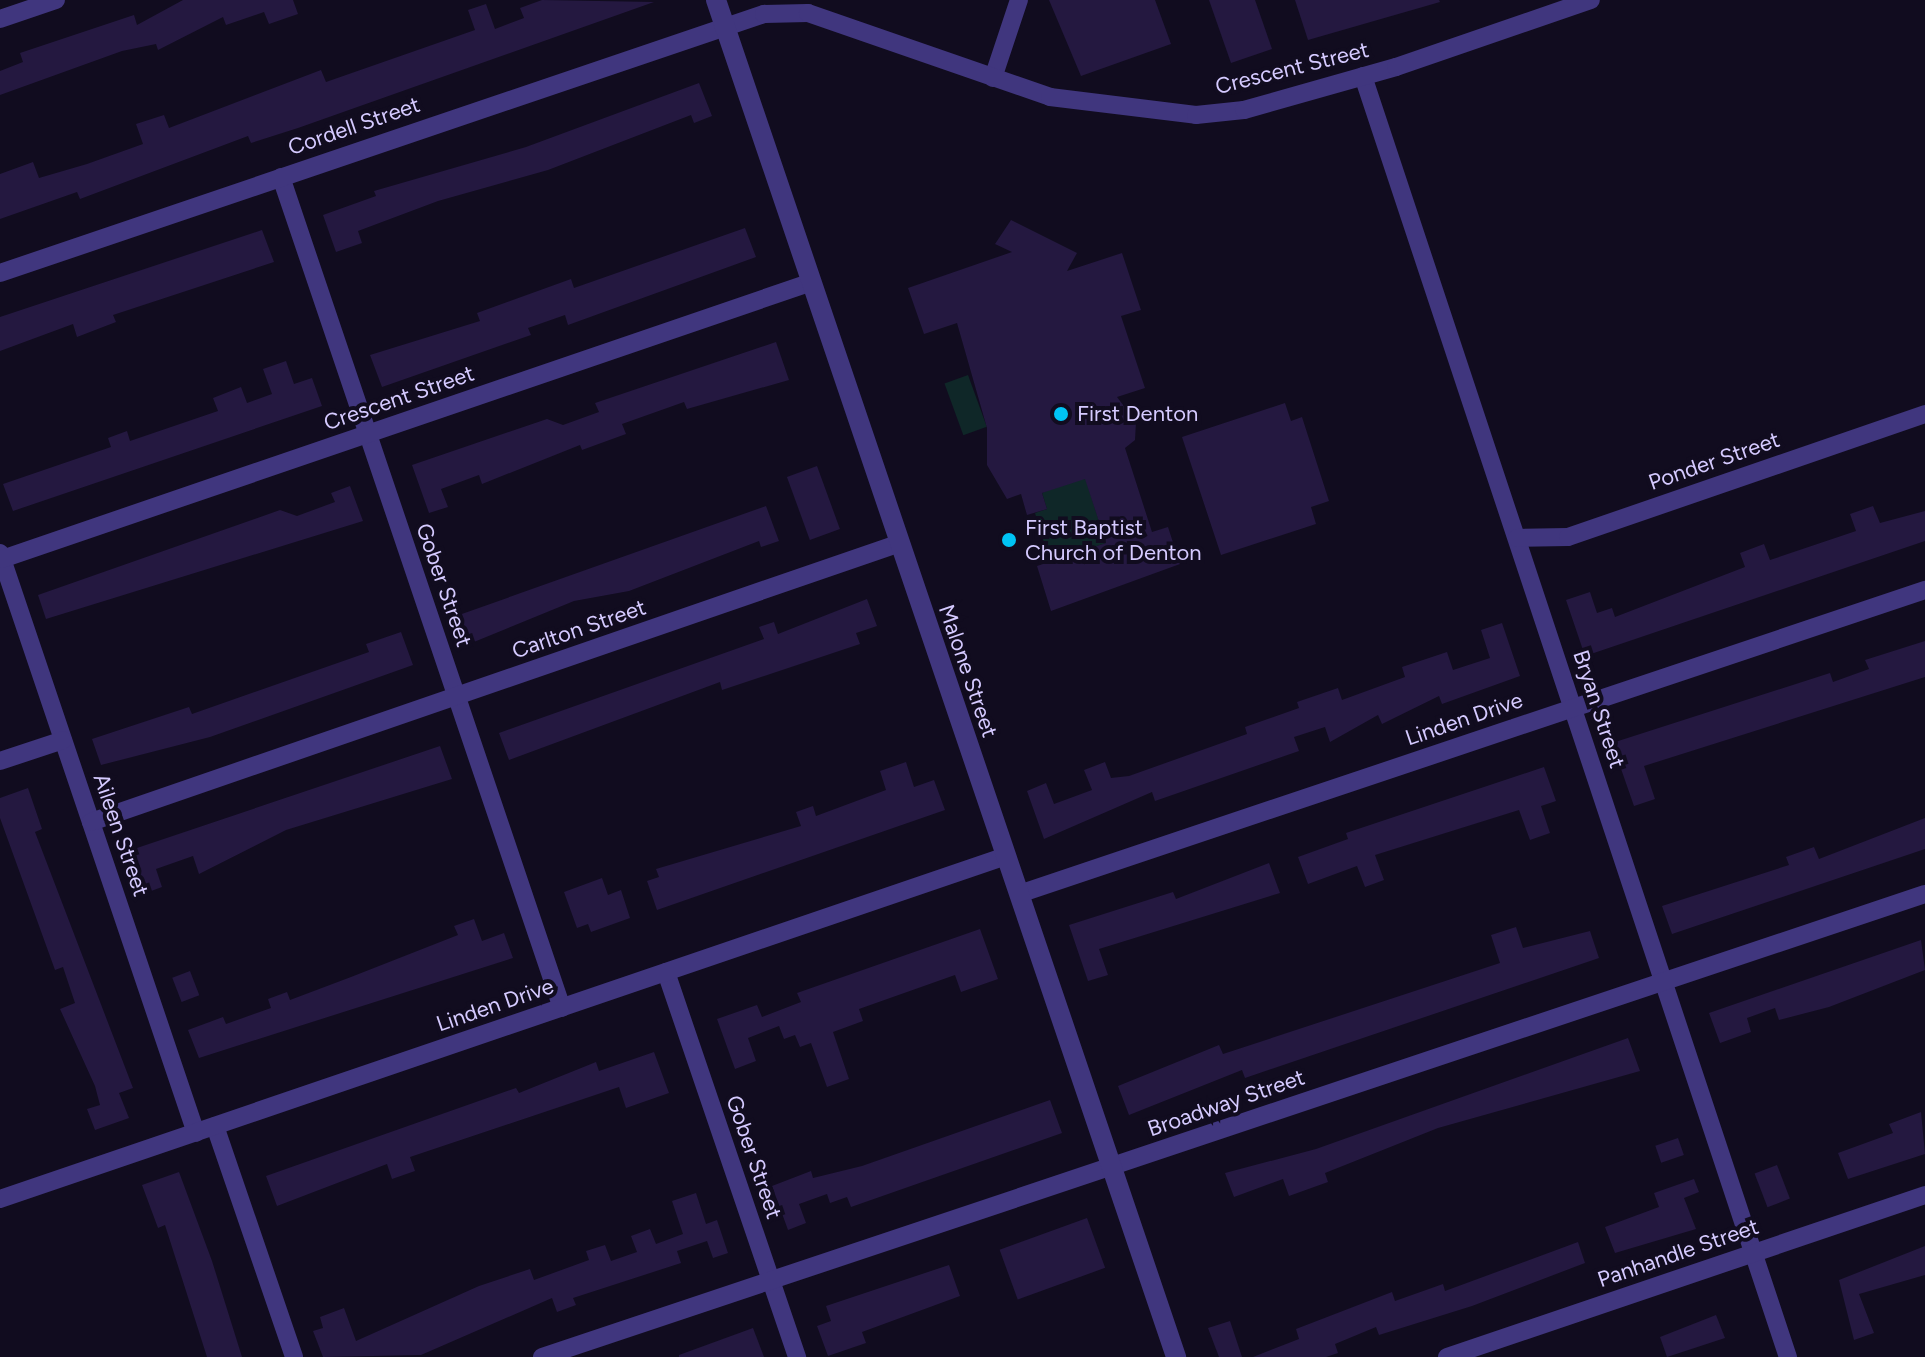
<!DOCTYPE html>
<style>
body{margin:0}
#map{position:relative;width:1925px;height:1357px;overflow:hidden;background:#110c1f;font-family:Figtree,sans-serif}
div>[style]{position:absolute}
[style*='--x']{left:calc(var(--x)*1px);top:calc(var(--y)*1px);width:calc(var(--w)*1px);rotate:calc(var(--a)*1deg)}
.green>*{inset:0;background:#0f2728;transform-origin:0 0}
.building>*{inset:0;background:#241840;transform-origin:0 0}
.minor>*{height:18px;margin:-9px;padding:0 9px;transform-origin:9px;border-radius:9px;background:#40367e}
.tertiary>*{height:20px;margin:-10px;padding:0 10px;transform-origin:10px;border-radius:10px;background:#40367e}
.dots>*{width:22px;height:22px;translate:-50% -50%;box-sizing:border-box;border:4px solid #110c1f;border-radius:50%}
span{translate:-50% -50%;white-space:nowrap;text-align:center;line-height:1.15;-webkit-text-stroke:8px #110c1f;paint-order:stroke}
.street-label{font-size:22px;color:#d5caff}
.poi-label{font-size:22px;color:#d5caff}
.left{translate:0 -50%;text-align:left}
</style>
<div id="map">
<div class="green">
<i style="left:968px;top:375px;width:55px;height:25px;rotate:70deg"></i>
<i style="clip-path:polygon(1084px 474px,1106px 543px,1050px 562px,1035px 513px,1047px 509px,1042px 493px)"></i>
</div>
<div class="building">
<i style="clip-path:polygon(183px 0,293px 0,298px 14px,269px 24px,264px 12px,226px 25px,223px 17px,158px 50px,156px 44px,122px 51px,0 95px,0 71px,23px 62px,20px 53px,134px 15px,137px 25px)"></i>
<i style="clip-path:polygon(542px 0,654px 2px,298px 128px,251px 143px,248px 136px,80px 199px,77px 192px,0 219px,0 174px,33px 162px,39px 178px,87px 164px,143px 144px,136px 124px,164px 115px,169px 128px,321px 70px,326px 82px,475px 30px,468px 10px,486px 4px,495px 29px,524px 18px,520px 8px)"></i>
<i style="clip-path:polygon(1049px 0,1155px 0,1171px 44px,1081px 76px)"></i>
<i style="clip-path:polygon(1209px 0,1255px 0,1272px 49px,1231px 63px)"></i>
<i style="clip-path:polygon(1295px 0,1439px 0,1440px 2px,1308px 40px)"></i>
<i style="clip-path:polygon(699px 83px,712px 116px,694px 123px,691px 115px,548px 170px,438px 201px,358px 231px,362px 243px,336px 252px,323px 215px,376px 196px,374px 191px,526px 147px)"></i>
<i style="clip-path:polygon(1011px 220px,1077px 253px,1067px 271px,1122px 253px,1141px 310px,1121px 316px,1145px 388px,1117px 397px,1136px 422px,1135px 440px,1125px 448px,1152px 532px,1168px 527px,1180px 564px,1051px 611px,1037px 566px,1106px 543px,1085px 479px,1042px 493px,1047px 509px,1027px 515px,1021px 494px,1007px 499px,987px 465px,987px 428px,957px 323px,924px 334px,908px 288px,1012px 252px,995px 244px)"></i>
<i style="clip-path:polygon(745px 228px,756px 257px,568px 325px,565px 315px,528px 328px,531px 335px,382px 387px,370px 355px,480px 321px,477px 313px,571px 279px,574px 288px)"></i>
<i style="clip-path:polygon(262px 230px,274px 262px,113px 315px,116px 322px,77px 337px,73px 324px,0 351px,0 317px)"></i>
<i style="clip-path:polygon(776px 342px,789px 380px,687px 409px,684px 402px,622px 424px,626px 434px,582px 450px,580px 445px,482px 484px,479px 475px,441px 489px,448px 507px,429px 513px,412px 465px,547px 419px,563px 425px,599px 412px,595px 403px)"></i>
<i style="clip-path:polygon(286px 361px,294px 384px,312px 378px,322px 406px,13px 511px,3px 484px,111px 447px,108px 438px,127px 431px,130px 441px,218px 411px,213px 398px,241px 387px,247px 403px,272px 394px,263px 369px)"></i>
<i style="clip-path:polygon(1285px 403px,1291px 421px,1302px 417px,1329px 501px,1311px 507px,1316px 524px,1221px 555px,1182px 437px)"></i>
<i style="left:817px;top:466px;width:67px;height:32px;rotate:70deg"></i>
<i style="clip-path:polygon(350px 486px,363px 521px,46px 619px,38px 595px,280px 510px,297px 516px,335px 502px,331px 493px)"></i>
<i style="clip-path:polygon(766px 506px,779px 541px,761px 547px,759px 541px,629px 591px,574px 601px,469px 644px,459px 615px)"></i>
<i style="clip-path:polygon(1873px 506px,1880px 523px,1925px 511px,1925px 541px,1585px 656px,1566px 600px,1590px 592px,1597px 613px,1612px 608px,1615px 617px,1745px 567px,1740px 553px,1764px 544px,1770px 560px,1856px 531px,1850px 514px)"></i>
<i style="clip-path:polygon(867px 599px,877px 626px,856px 633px,860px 644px,722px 690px,720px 682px,509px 760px,499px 733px,764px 639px,759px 627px,774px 622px,778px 634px)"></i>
<i style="clip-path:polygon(1502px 623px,1520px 676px,1442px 704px,1439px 696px,1382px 724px,1378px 715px,1330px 742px,1325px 727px,1294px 737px,1299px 751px,1155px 801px,1152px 792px,1044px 839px,1027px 791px,1046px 783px,1054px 804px,1092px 790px,1084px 770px,1105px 762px,1111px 778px,1129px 776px,1247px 734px,1245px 727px,1299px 708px,1297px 702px,1338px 688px,1342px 700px,1405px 677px,1402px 667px,1447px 652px,1453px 670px,1490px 658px,1481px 630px)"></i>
<i style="clip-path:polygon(401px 632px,413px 665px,210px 737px,101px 765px,92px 739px,189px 707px,192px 714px,369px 652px,366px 644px)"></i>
<i style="clip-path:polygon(1925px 641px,1925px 677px,1644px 766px,1655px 799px,1634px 806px,1612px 743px,1830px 673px,1833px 682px,1869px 669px,1865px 660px)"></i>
<i style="clip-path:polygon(440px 746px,452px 779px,286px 830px,199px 874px,193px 856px,156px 869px,162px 887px,143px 894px,128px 851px)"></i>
<i style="clip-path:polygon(906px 762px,914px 787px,934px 780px,945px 810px,657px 910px,647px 881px,659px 877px,656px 869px,801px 826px,796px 812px,813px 806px,816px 816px,886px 790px,880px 771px)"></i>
<i style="clip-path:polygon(1544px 767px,1556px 801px,1541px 806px,1550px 833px,1530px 840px,1519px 810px,1375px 855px,1384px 880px,1365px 887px,1357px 866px,1308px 884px,1298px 857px,1348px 839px,1346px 833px)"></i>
<i style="clip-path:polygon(28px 788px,42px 829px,35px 832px,133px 1088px,119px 1093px,129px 1118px,95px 1130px,87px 1109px,100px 1105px,95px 1086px,60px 1009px,75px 1003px,63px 967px,55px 970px,0 818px,0 798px)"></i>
<i style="clip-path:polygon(1925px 818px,1925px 849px,1672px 934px,1662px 906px,1789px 865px,1786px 857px,1814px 847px,1819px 859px)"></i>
<i style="clip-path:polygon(1269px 863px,1280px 893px,1099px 949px,1108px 975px,1088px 981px,1069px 925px,1173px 892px,1176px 899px)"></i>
<i style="clip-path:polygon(602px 878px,608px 895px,621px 890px,630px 918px,591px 932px,588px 924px,577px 928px,564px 892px)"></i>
<i style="clip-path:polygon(474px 919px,482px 941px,504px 933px,513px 958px,199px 1058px,188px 1030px,223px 1017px,226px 1024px,271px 1008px,268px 999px,287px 992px,290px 1000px,351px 977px,458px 935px,454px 926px)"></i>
<i style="clip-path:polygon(1516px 927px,1523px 948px,1590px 931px,1599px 958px,1245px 1078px,1242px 1070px,1129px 1115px,1118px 1086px,1219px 1045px,1223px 1054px,1500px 963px,1491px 935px)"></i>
<i style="clip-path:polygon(980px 929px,998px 979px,961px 992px,955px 975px,859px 1009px,863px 1021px,833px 1032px,849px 1079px,827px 1087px,811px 1043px,800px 1047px,795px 1035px,784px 1039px,779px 1026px,748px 1038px,756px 1061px,735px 1069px,717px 1019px,757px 1005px,762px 1017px,801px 1002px,797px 993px)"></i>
<i style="clip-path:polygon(1921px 940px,1925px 970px,1829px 1007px,1779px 1020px,1775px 1008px,1747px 1018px,1751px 1032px,1720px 1043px,1709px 1013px)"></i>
<i style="left:190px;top:971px;width:26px;height:19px;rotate:69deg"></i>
<i style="clip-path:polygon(1628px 1038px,1640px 1071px,1438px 1128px,1325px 1173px,1328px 1182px,1289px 1196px,1283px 1179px,1234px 1197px,1225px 1173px,1316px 1149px)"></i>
<i style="clip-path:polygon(654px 1052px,669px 1093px,626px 1108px,619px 1087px,410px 1157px,415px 1171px,392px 1179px,387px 1164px,277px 1206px,266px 1176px,516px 1088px,519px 1093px,596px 1062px,599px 1071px)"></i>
<i style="clip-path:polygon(1050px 1100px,1062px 1133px,851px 1207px,847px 1197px,830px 1203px,827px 1194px,799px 1204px,806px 1223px,788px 1230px,772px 1186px,811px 1171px,813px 1178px,862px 1166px)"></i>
<i style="clip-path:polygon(1921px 1112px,1925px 1154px,1848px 1179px,1838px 1153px,1893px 1133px,1889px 1124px)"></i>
<i style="left:1678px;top:1138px;width:18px;height:24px;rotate:71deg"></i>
<i style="left:1777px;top:1165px;width:36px;height:24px;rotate:69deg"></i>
<i style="clip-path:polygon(179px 1172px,212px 1261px,242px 1357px,207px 1357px,165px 1225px,158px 1228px,142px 1185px)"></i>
<i style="clip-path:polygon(1694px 1179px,1699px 1192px,1684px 1198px,1696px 1229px,1615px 1253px,1605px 1227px,1659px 1207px,1654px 1193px)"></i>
<i style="clip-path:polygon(696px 1193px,706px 1224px,717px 1220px,728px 1253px,713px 1258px,707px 1241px,677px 1251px,681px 1263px,573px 1298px,576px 1305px,557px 1312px,552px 1298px,421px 1355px,323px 1357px,313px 1331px,323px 1328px,320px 1317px,344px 1308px,356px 1341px,479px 1286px,530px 1269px,534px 1280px,589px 1260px,586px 1251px,605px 1245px,611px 1261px,637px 1252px,631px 1236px,650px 1229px,656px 1244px,683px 1234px,672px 1201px)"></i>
<i style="left:1087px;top:1218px;width:53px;height:93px;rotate:70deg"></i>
<i style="clip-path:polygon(1578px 1242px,1585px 1263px,1472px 1306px,1379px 1335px,1376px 1327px,1335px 1344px,1338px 1353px,1326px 1357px,1253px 1357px,1299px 1339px,1296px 1329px,1392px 1292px,1395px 1301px,1443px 1284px,1445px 1291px)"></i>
<i style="clip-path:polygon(1925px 1246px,1925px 1275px,1859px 1294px,1874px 1333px,1854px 1340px,1839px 1280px)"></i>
<i style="clip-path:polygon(949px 1265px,960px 1296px,862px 1332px,866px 1343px,828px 1356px,817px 1326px,831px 1321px,826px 1306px)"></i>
<i style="clip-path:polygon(1716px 1315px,1725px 1338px,1667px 1357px,1660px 1337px)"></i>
<i style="clip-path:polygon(1230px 1321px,1242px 1357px,1219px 1357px,1208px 1328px)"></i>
<i style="clip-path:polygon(753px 1328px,764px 1357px,679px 1357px,679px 1355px)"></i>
</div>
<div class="minor">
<i style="--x:0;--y:19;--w:59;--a:-18.7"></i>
<i style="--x:1363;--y:76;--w:1350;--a:71.65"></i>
<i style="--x:993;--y:78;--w:82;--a:-71.6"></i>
<i style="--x:281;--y:177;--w:877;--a:71.32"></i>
<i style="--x:0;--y:273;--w:807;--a:-18.73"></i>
<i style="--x:764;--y:14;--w:44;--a:-1.3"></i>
<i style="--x:808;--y:13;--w:256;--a:19.1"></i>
<i style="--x:1050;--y:97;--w:147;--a:7"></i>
<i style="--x:1196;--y:115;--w:48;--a:-5.9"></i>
<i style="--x:1244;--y:110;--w:158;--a:-15.8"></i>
<i style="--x:1396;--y:67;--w:206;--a:-19"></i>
<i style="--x:1517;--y:538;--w:51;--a:-1.1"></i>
<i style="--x:1568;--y:537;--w:378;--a:-19"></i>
<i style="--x:0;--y:553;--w:612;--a:71.33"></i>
<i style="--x:2;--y:559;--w:856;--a:-18.88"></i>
<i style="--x:0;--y:761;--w:66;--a:-18.4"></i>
<i style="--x:91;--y:822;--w:856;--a:-19.03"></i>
<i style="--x:1019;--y:894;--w:956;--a:-18.55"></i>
<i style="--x:666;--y:972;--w:407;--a:71.2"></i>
<i style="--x:215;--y:1126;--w:244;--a:71.1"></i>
<i style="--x:0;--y:1199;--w:1063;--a:-18.83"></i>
<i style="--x:542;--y:1357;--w:1458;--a:-18.51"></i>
<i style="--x:1447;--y:1357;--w:505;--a:-18.72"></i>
</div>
<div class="tertiary">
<i style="--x:716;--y:0;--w:1433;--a:71.27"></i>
</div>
<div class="dots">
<i style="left:1061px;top:414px;background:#00c4f5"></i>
<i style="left:1009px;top:540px;background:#00c4f5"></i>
</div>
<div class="street-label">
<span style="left:1292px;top:68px;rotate:-14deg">Crescent Street</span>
<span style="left:354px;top:126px;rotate:-19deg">Cordell Street</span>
<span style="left:399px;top:398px;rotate:-19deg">Crescent Street</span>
<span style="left:1714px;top:461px;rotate:-19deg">Ponder Street</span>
<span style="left:444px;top:585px;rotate:71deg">Gober Street</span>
<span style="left:579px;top:629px;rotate:-19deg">Carlton Street</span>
<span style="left:968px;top:671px;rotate:71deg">Malone Street</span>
<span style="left:1599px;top:709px;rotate:72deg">Bryan Street</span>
<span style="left:1464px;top:719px;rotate:-19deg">Linden Drive</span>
<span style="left:121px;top:835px;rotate:71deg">Aileen Street</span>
<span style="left:495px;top:1005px;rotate:-19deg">Linden Drive</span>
<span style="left:1226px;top:1103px;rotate:-19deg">Broadway Street</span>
<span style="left:754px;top:1157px;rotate:71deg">Gober Street</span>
<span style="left:1678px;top:1253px;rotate:-19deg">Panhandle Street</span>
</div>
<div class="poi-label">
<span class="left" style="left:1077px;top:414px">First Denton</span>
<span class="left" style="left:1025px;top:540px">First Baptist<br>Church of Denton</span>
</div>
</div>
